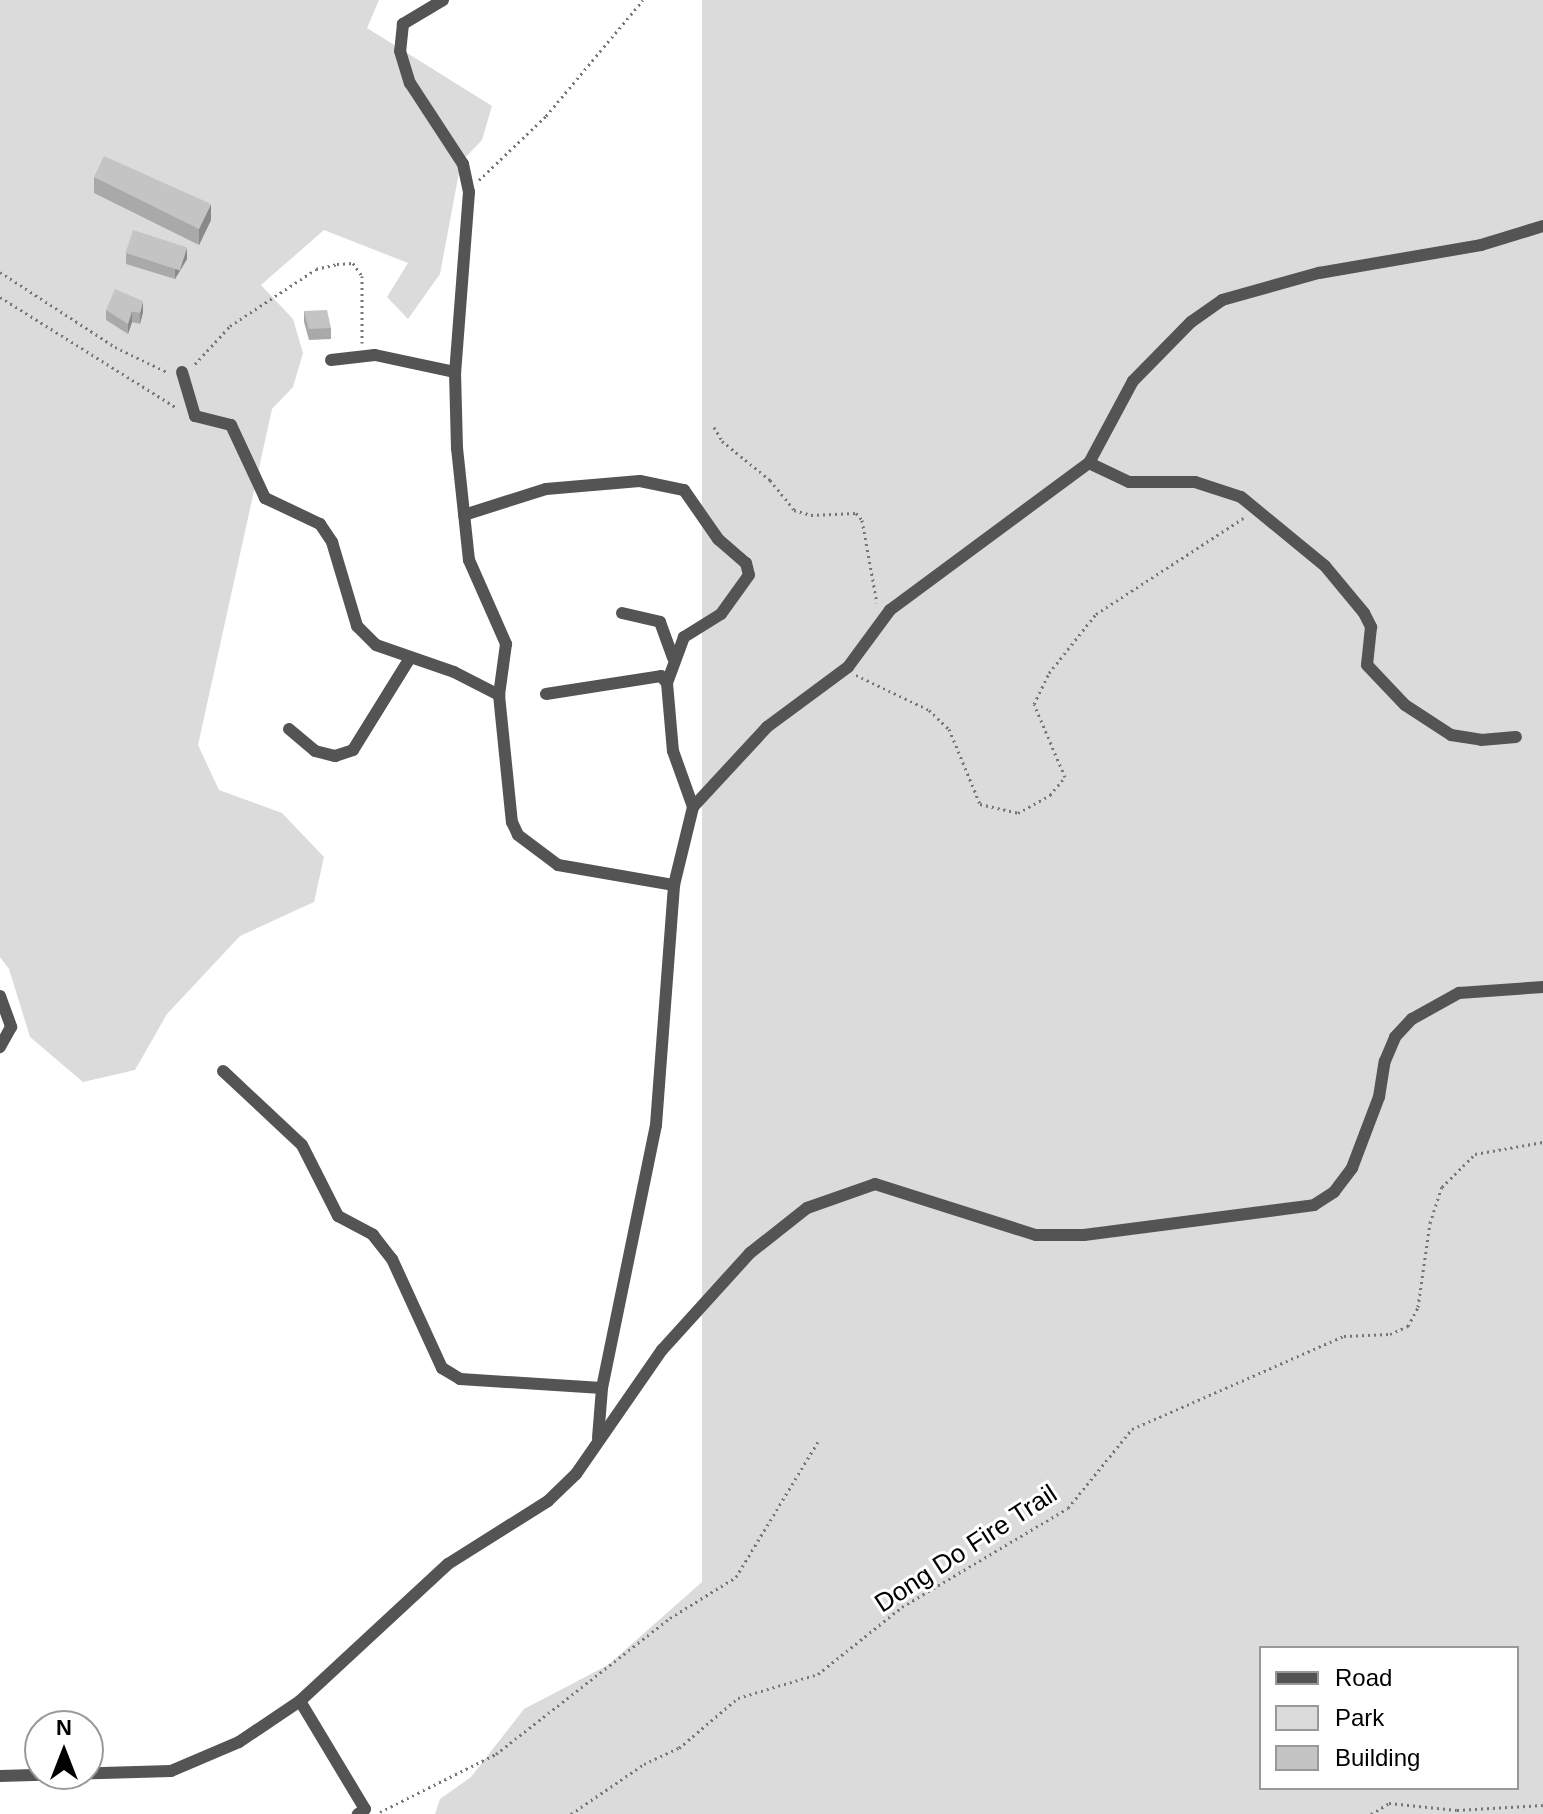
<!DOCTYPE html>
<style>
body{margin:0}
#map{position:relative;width:1543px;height:1814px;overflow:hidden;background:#fff;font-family:Arial,sans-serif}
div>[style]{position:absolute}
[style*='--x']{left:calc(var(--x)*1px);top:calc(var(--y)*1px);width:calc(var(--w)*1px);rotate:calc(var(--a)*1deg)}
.green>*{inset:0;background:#dbdbdb}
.path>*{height:3px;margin-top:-1.5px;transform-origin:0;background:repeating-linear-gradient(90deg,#767676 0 2px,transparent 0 6px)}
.street>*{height:12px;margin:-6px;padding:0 6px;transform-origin:6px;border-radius:6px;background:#545454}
.wall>*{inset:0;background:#a9a9a9}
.shaded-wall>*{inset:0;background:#898989}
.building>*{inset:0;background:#c4c4c4;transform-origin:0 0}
span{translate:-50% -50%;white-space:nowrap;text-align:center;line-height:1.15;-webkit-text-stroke:6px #fff;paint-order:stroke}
.street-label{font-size:26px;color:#000}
.legend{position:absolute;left:1259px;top:1646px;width:260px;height:144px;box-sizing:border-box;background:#fff;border:2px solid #999;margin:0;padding:10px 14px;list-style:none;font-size:24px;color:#000}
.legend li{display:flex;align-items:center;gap:16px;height:40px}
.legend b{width:40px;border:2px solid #999}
.north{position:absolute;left:24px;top:1710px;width:80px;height:80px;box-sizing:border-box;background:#fff;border:2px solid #999;border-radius:50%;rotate:0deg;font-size:22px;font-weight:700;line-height:32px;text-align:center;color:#000}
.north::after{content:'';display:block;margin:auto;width:28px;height:36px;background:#000;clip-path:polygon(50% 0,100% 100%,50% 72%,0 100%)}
</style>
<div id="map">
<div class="green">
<i style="clip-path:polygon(0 0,379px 0,367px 28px,492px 106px,482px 140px,461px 162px,440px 274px,408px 319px,387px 297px,408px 263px,324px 230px,261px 285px,293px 319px,303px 353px,293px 387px,272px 409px,198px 745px,219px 790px,282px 813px,324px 857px,314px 902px,240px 936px,167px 1014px,135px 1070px,83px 1082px,30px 1037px,9px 969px,0 957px)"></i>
<i style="clip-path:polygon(evenodd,702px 0,1543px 0,1543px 1814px,435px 1814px,440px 1799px,471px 1777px,524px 1709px,608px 1665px,702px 1582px,702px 0,1261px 1648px,1517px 1648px,1517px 1788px,1261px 1788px,1261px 1648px)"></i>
</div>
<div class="path">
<i style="--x:479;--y:180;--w:93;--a:-43.7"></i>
<i style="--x:546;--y:116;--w:151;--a:-50.1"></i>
<i style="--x:0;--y:272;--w:137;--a:33.1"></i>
<i style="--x:115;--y:347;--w:60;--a:25.7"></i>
<i style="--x:0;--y:297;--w:209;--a:32.1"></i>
<i style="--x:195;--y:364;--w:52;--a:-47.4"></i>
<i style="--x:230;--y:326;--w:103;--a:-33.5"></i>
<i style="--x:316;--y:269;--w:22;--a:-13"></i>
<i style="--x:337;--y:264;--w:16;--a:-4"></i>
<i style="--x:353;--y:263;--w:16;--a:55"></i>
<i style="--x:362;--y:276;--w:67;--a:90"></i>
<i style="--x:714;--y:427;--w:16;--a:60"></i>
<i style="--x:722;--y:441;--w:62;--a:39.1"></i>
<i style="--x:770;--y:480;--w:38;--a:51"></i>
<i style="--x:794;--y:510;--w:18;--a:16"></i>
<i style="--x:811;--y:515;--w:45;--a:-2.5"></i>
<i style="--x:856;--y:513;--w:9;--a:49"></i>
<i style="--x:862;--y:520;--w:84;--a:79.8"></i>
<i style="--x:856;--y:675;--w:81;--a:25.6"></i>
<i style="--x:929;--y:710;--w:28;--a:44"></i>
<i style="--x:949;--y:729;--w:81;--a:67.5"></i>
<i style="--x:980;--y:804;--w:39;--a:13"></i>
<i style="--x:1018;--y:813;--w:37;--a:-29"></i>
<i style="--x:1050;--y:795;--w:23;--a:-50"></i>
<i style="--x:1065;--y:777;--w:79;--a:-113"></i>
<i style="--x:1034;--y:704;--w:34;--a:-64"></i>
<i style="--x:1049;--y:673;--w:75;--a:-51.5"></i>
<i style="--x:1096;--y:614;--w:176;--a:-33.1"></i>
<i style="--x:380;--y:1812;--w:130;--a:-26.6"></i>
<i style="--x:496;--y:1754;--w:221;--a:-38"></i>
<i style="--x:670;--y:1618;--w:78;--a:-31.8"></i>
<i style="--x:736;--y:1577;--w:160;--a:-58.8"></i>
<i style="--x:571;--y:1814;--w:88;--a:-34.4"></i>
<i style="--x:644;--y:1764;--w:38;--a:-25"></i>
<i style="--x:679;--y:1748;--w:77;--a:-40.3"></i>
<i style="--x:738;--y:1698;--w:84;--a:-16.7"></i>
<i style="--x:818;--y:1674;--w:107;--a:-38.6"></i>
<i style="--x:902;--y:1607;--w:193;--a:-30.8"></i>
<i style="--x:1068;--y:1508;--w:102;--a:-51"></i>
<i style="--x:1132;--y:1429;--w:232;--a:-23.7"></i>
<i style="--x:1344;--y:1336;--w:46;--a:-2.5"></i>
<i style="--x:1390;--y:1334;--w:20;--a:-24"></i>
<i style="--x:1408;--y:1326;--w:21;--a:-62"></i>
<i style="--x:1418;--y:1307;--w:85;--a:-81.9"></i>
<i style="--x:1430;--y:1223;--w:38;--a:-72"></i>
<i style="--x:1442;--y:1187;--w:47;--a:-45"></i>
<i style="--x:1475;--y:1154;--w:69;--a:-10"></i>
<i style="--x:1371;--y:1814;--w:21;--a:-31"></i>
<i style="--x:1389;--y:1803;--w:68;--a:5.9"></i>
<i style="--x:1457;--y:1810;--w:86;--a:-3.3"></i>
</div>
<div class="street">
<i style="--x:443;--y:0;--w:47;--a:149"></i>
<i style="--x:403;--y:24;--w:27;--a:96"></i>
<i style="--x:400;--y:51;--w:34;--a:73"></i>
<i style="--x:410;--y:83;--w:97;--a:56.8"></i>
<i style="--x:463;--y:164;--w:29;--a:78"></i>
<i style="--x:469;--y:192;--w:181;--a:94.4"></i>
<i style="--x:455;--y:372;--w:76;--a:88.5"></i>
<i style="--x:457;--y:448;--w:113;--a:83.9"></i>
<i style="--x:469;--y:560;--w:92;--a:66.2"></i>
<i style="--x:506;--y:644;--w:51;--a:97.8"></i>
<i style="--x:499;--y:695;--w:128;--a:84.2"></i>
<i style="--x:512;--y:822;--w:14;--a:65"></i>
<i style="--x:518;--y:835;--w:50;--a:36.9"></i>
<i style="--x:558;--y:865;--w:118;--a:9.8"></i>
<i style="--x:331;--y:360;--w:44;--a:-6.5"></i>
<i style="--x:375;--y:355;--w:82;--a:12"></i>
<i style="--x:182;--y:372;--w:46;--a:73.5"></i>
<i style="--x:195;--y:416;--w:37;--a:14"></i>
<i style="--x:231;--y:425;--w:81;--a:65"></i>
<i style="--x:265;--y:498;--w:61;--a:25.3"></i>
<i style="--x:320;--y:524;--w:22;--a:56"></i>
<i style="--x:332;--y:542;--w:88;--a:73.4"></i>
<i style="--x:357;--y:626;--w:27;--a:45"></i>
<i style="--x:376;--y:645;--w:83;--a:19.1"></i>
<i style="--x:454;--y:672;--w:51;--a:27.1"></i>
<i style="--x:1089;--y:463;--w:44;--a:25.4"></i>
<i style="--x:1129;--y:482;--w:66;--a:0"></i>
<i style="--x:1195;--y:482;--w:48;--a:18.1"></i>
<i style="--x:1241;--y:497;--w:109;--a:39.4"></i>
<i style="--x:1325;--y:566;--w:61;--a:50.3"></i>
<i style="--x:1364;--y:613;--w:16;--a:63"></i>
<i style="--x:1371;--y:627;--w:38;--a:96"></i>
<i style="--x:1367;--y:665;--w:55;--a:46.5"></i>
<i style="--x:1405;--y:705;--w:55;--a:33.1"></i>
<i style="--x:1451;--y:735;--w:30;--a:9"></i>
<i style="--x:1481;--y:740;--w:35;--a:-5"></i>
<i style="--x:464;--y:515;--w:86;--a:-17.6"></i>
<i style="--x:546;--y:489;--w:94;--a:-4.9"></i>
<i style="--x:640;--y:481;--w:45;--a:11.6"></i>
<i style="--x:684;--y:490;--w:60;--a:55.2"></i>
<i style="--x:718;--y:539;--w:37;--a:41"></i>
<i style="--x:746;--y:563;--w:12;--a:76"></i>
<i style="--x:749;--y:575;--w:48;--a:125.7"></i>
<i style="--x:721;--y:614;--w:44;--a:148.1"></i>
<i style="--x:684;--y:637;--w:49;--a:110.3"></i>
<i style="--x:622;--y:613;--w:39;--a:13"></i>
<i style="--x:660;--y:622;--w:38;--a:70"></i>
<i style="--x:546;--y:694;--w:116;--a:-8.9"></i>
<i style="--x:661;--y:676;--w:9;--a:49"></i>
<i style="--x:667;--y:683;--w:68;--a:85"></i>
<i style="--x:673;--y:751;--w:59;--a:70.3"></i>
<i style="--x:289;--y:729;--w:34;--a:40"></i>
<i style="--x:315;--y:751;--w:21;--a:14"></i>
<i style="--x:335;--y:756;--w:19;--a:-18"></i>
<i style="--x:353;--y:750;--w:108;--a:-58.2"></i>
<i style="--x:0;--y:996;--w:33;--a:70"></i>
<i style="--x:11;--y:1027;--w:23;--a:119"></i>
<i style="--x:223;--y:1071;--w:108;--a:43.1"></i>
<i style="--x:302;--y:1145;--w:80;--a:63.1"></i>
<i style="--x:338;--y:1216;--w:40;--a:28"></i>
<i style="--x:373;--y:1235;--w:31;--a:52"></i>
<i style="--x:392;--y:1259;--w:120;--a:65.4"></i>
<i style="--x:442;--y:1368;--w:21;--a:31"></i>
<i style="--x:460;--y:1379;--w:142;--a:3.6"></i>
<i style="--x:598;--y:1438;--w:50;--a:-85.4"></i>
<i style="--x:602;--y:1388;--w:268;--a:-78.4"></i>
<i style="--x:656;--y:1125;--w:241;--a:-85.7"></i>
<i style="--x:674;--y:885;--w:80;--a:-76.3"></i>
<i style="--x:693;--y:807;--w:109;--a:-47.2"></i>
<i style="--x:767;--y:727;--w:101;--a:-36.5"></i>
<i style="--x:848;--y:667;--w:71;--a:-53.6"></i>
<i style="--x:890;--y:610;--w:247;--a:-36.5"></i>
<i style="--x:1089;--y:463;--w:93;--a:-61.8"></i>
<i style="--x:1133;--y:381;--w:83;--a:-45.5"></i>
<i style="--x:1191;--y:322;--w:38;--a:-35"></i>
<i style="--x:1222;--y:300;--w:101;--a:-15.6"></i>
<i style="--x:1319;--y:273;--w:164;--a:-9.8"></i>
<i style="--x:1481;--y:245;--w:65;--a:-17"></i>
<i style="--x:300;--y:1701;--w:126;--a:59"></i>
<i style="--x:365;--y:1809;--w:9;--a:144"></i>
<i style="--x:0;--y:1776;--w:171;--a:-1.7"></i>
<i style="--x:171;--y:1771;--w:74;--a:-23.1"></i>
<i style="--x:239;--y:1742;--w:73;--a:-33.9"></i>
<i style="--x:300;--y:1701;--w:202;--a:-42.8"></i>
<i style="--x:448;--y:1564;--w:118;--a:-32.2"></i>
<i style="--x:548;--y:1501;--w:39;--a:-44"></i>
<i style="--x:576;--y:1474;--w:151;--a:-55.3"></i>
<i style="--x:662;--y:1350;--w:131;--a:-47.8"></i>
<i style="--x:750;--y:1253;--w:73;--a:-38.3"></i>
<i style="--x:807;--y:1208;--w:72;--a:-19.4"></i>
<i style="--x:875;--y:1184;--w:169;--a:17.6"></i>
<i style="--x:1036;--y:1235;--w:48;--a:0"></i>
<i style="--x:1084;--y:1235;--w:232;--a:-7.4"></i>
<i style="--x:1314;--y:1205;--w:24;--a:-33"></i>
<i style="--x:1334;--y:1192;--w:30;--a:-53"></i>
<i style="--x:1352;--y:1168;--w:76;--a:-69.2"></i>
<i style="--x:1379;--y:1097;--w:36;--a:-81"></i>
<i style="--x:1385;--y:1061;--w:26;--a:-67"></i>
<i style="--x:1395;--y:1037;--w:25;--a:-47"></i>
<i style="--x:1412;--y:1019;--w:54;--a:-29"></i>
<i style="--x:1459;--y:993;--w:84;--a:-4.1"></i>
</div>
<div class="wall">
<i style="clip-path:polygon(94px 177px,211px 220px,199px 245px,94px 193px)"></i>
<i style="clip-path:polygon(126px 253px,187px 259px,175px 279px,126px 264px)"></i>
<i style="clip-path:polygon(106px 310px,143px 312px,140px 324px,132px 322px,128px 334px,106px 320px)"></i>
<i style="clip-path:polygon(304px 311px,331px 328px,331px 339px,309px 340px,304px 322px)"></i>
</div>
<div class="shaded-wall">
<i style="clip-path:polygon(211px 204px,211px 220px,199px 245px,199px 229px)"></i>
<i style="clip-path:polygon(187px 248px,187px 259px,175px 279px,175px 269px)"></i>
<i style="clip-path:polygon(143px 301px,143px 312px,140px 324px,140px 313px)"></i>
<i style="clip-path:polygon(132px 311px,132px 322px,128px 334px,128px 324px)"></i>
</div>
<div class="building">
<i style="clip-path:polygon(104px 156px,211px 204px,199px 229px,94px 177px)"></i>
<i style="left:133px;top:230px;width:57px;height:24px;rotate:18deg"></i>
<i style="clip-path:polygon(115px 289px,143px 301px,140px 313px,132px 311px,128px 324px,106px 310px)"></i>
<i style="clip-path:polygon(327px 310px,331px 328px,309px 329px,304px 311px)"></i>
</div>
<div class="street-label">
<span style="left:966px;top:1549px;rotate:-33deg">Dong Do Fire Trail</span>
</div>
<ul class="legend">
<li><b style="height:10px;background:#545454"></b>Road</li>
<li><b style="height:22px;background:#dbdbdb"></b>Park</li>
<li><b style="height:22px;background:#c4c4c4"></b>Building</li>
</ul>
<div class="north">N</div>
</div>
